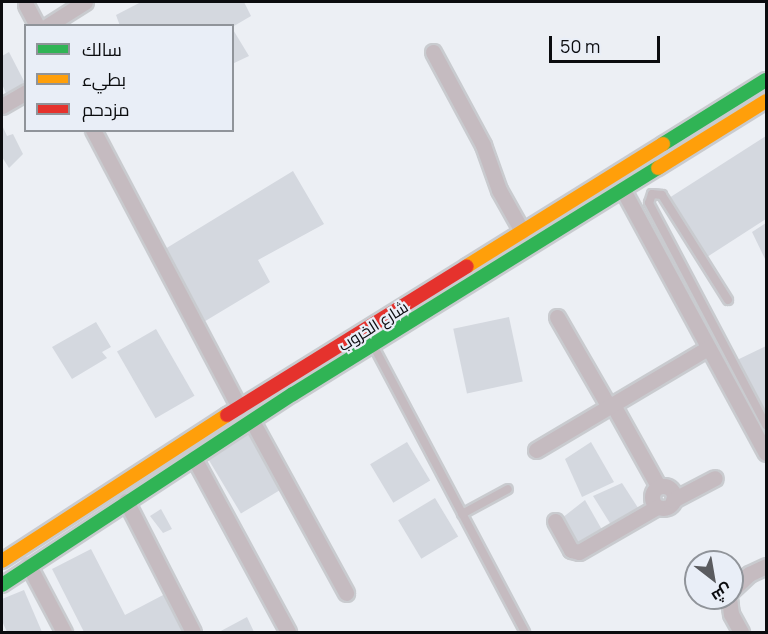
<!DOCTYPE html>
<meta charset="utf-8">
<style>
body{margin:0}
#map{position:relative;width:768px;height:634px;overflow:hidden;background:#eceff4;font-family:Manrope,Cairo,sans-serif}
div>[style]{position:absolute}
[style*='--x']{left:calc(var(--x)*1px);top:calc(var(--y)*1px);width:calc(var(--w)*1px);rotate:calc(var(--a)*1deg)}
.building>*{inset:0;background:#d4d8df;transform-origin:0 0}
.roads{filter:drop-shadow(2px 0 #c9cbcf) drop-shadow(-2px 0 #c9cbcf) drop-shadow(0 2px #c9cbcf) drop-shadow(0 -2px #c9cbcf)}
.lane>*{height:8px;margin:-4px;padding:0 4px;transform-origin:4px;border-radius:4px;background:#c5bbc0}
.street>*{height:15px;margin:-7.5px;padding:0 7.5px;transform-origin:7.5px;border-radius:7.5px;background:#c5bbc0}
.street>.ring{margin:-7.5px;padding:0;box-sizing:content-box;background:none;border:15px solid #c5bbc0;border-radius:50%}
.fast>*{height:14px;margin:-7px;padding:0 7px;transform-origin:7px;border-radius:7px;background:#30b455}
.slow>*{height:14px;margin:-7px;padding:0 7px;transform-origin:7px;border-radius:7px;background:#ff9f0a}
.jam>*{height:14px;margin:-7px;padding:0 7px;transform-origin:7px;border-radius:7px;background:#e5322d}
span{translate:-50% -50%;white-space:nowrap;text-align:center;line-height:1.15;-webkit-text-stroke:4.5px #e9eef7;paint-order:stroke}
.street-label{font-size:16px;color:#0b0c0f}
.frame{position:absolute;inset:0;border:3px solid #0b0c0f;pointer-events:none}
.legend{position:absolute;left:24px;top:24px;width:210px;height:108px;box-sizing:border-box;background:#e9eef7;border:2px solid #90949a;margin:0;padding:8px 10px;list-style:none;font-size:18px;color:#0b0c0f}
.legend li{display:flex;align-items:center;gap:12px;height:30px}
.legend b{width:30px;border:2px solid #90949a}
.north{position:absolute;left:684px;top:550px;width:60px;height:60px;box-sizing:border-box;background:#e9eef7;border:2px solid #90949a;border-radius:50%;rotate:149deg;font-size:16px;font-weight:700;line-height:24px;text-align:center;color:#0b0c0f}
.north::after{content:'';display:block;margin:auto;width:21px;height:27px;background:#5a5b5f;clip-path:polygon(50% 0,100% 100%,50% 72%,0 100%)}
.scale{position:absolute;left:549px;top:36px;width:111px;height:27px;box-sizing:border-box;border:3px solid #0b0c0f;border-top:0;padding-left:8px;font-size:18px;line-height:21px;white-space:nowrap;color:#0b0c0f;-webkit-text-stroke:4px #e9eef7;paint-order:stroke}
</style>
<div id="map">
<div class="building">
<i style="clip-path:polygon(141px 2px,244px 2px,251px 16px,234px 26px,120px 26px,116px 15px)"></i>
<i style="clip-path:polygon(232px 28px,249px 56px,232px 64px)"></i>
<i style="clip-path:polygon(9px 52px,26px 85px,7px 96px,2px 84px,2px 56px)"></i>
<i style="clip-path:polygon(2px 125px,7px 136px,13px 134px,23px 154px,9px 168px,2px 157px)"></i>
<i style="clip-path:polygon(766px 136px,766px 219px,707px 257px,669px 198px)"></i>
<i style="clip-path:polygon(293px 171px,324px 224px,258px 260px,270px 282px,202px 323px,165px 249px)"></i>
<i style="clip-path:polygon(766px 223px,766px 261px,752px 232px)"></i>
<i style="left:509px;top:317px;width:66px;height:57px;rotate:78deg"></i>
<i style="clip-path:polygon(96px 322px,111px 347px,102px 352px,107px 358px,72px 379px,52px 347px)"></i>
<i style="left:156px;top:329px;width:77px;height:45px;rotate:60deg"></i>
<i style="clip-path:polygon(766px 346px,766px 416px,737px 360px)"></i>
<i style="left:252px;top:431px;width:65px;height:52px;rotate:59deg"></i>
<i style="left:407px;top:442px;width:45px;height:43px;rotate:59deg"></i>
<i style="clip-path:polygon(591px 442px,614px 482px,582px 497px,565px 459px)"></i>
<i style="clip-path:polygon(622px 483px,642px 514px,613px 528px,593px 496px)"></i>
<i style="left:435px;top:498px;width:45px;height:43px;rotate:59deg"></i>
<i style="clip-path:polygon(585px 500px,605px 535px,576px 548px,562px 518px)"></i>
<i style="clip-path:polygon(161px 509px,172px 529px,163px 533px,150px 516px)"></i>
<i style="clip-path:polygon(91px 549px,125px 615px,165px 594px,185px 632px,84px 632px,52px 569px)"></i>
<i style="clip-path:polygon(24px 590px,42px 632px,7px 632px,2px 621px,2px 599px)"></i>
<i style="clip-path:polygon(247px 617px,254px 632px,219px 632px)"></i>
</div>
<div class="roads">
<div class="lane">
<i style="--x:728;--y:300;--w:124;--a:-122.2"></i>
<i style="--x:662;--y:195;--w:10;--a:-174"></i>
<i style="--x:652;--y:194;--w:9;--a:108"></i>
<i style="--x:649;--y:203;--w:251;--a:62.2"></i>
<i style="--x:374;--y:347;--w:323;--a:62.1"></i>
<i style="--x:462;--y:514;--w:52;--a:-28.5"></i>
</div>
<div class="street">
<i style="--x:26;--y:5;--w:24;--a:62"></i>
<i style="--x:47;--y:26;--w:45;--a:-32.3"></i>
<i style="--x:433;--y:52;--w:106;--a:61.7"></i>
<i style="--x:483;--y:145;--w:48;--a:70.4"></i>
<i style="--x:499;--y:190;--w:47;--a:60.7"></i>
<i style="--x:2;--y:106;--w:28;--a:-30"></i>
<i style="--x:93;--y:130;--w:313;--a:62.2"></i>
<i style="--x:623;--y:190;--w:299;--a:61.5"></i>
<i style="--x:557;--y:317;--w:104;--a:60"></i>
<i style="--x:613;--y:405;--w:93;--a:60.9"></i>
<i style="--x:252;--y:421;--w:196;--a:61.3"></i>
<i style="--x:536;--y:450;--w:200;--a:-30.7"></i>
<i style="--x:194;--y:458;--w:198;--a:61.6"></i>
<i class="ring" style="left:652px;top:486px;width:7px;height:7px"></i>
<i style="--x:673;--y:500;--w:47;--a:-27.6"></i>
<i style="--x:126;--y:501;--w:147;--a:62.9"></i>
<i style="--x:555;--y:521;--w:33;--a:61"></i>
<i style="--x:571;--y:550;--w:8;--a:14"></i>
<i style="--x:579;--y:552;--w:90;--a:-30"></i>
<i style="--x:29;--y:566;--w:75;--a:62.1"></i>
<i style="--x:732;--y:590;--w:23;--a:-43"></i>
<i style="--x:749;--y:574;--w:19;--a:-25"></i>
<i style="--x:729;--y:598;--w:16;--a:83"></i>
<i style="--x:731;--y:614;--w:21;--a:61"></i>
</div>
<div class="fast">
<i style="--x:663;--y:144;--w:121;--a:-31.9"></i>
<i style="--x:2;--y:585;--w:348;--a:-33.3"></i>
<i style="--x:293;--y:394;--w:429;--a:-31.8"></i>
</div>
<div class="slow">
<i style="--x:658;--y:168;--w:127;--a:-31.8"></i>
<i style="--x:467;--y:266;--w:231;--a:-31.9"></i>
<i style="--x:2;--y:561;--w:268;--a:-33"></i>
</div>
<div class="jam">
<i style="--x:227;--y:415;--w:282;--a:-31.8"></i>
</div>
</div>
<div class="street-label">
<span style="left:373px;top:326px;rotate:-32deg">شارع الخروب</span>
</div>
<div class="frame"></div>
<ul class="legend">
<li><b style="height:8px;background:#30b455"></b>سالك</li>
<li><b style="height:8px;background:#ff9f0a"></b>بطيء</li>
<li><b style="height:8px;background:#e5322d"></b>مزدحم</li>
</ul>
<div class="north">ش</div>
<div class="scale">50 m</div>
</div>
